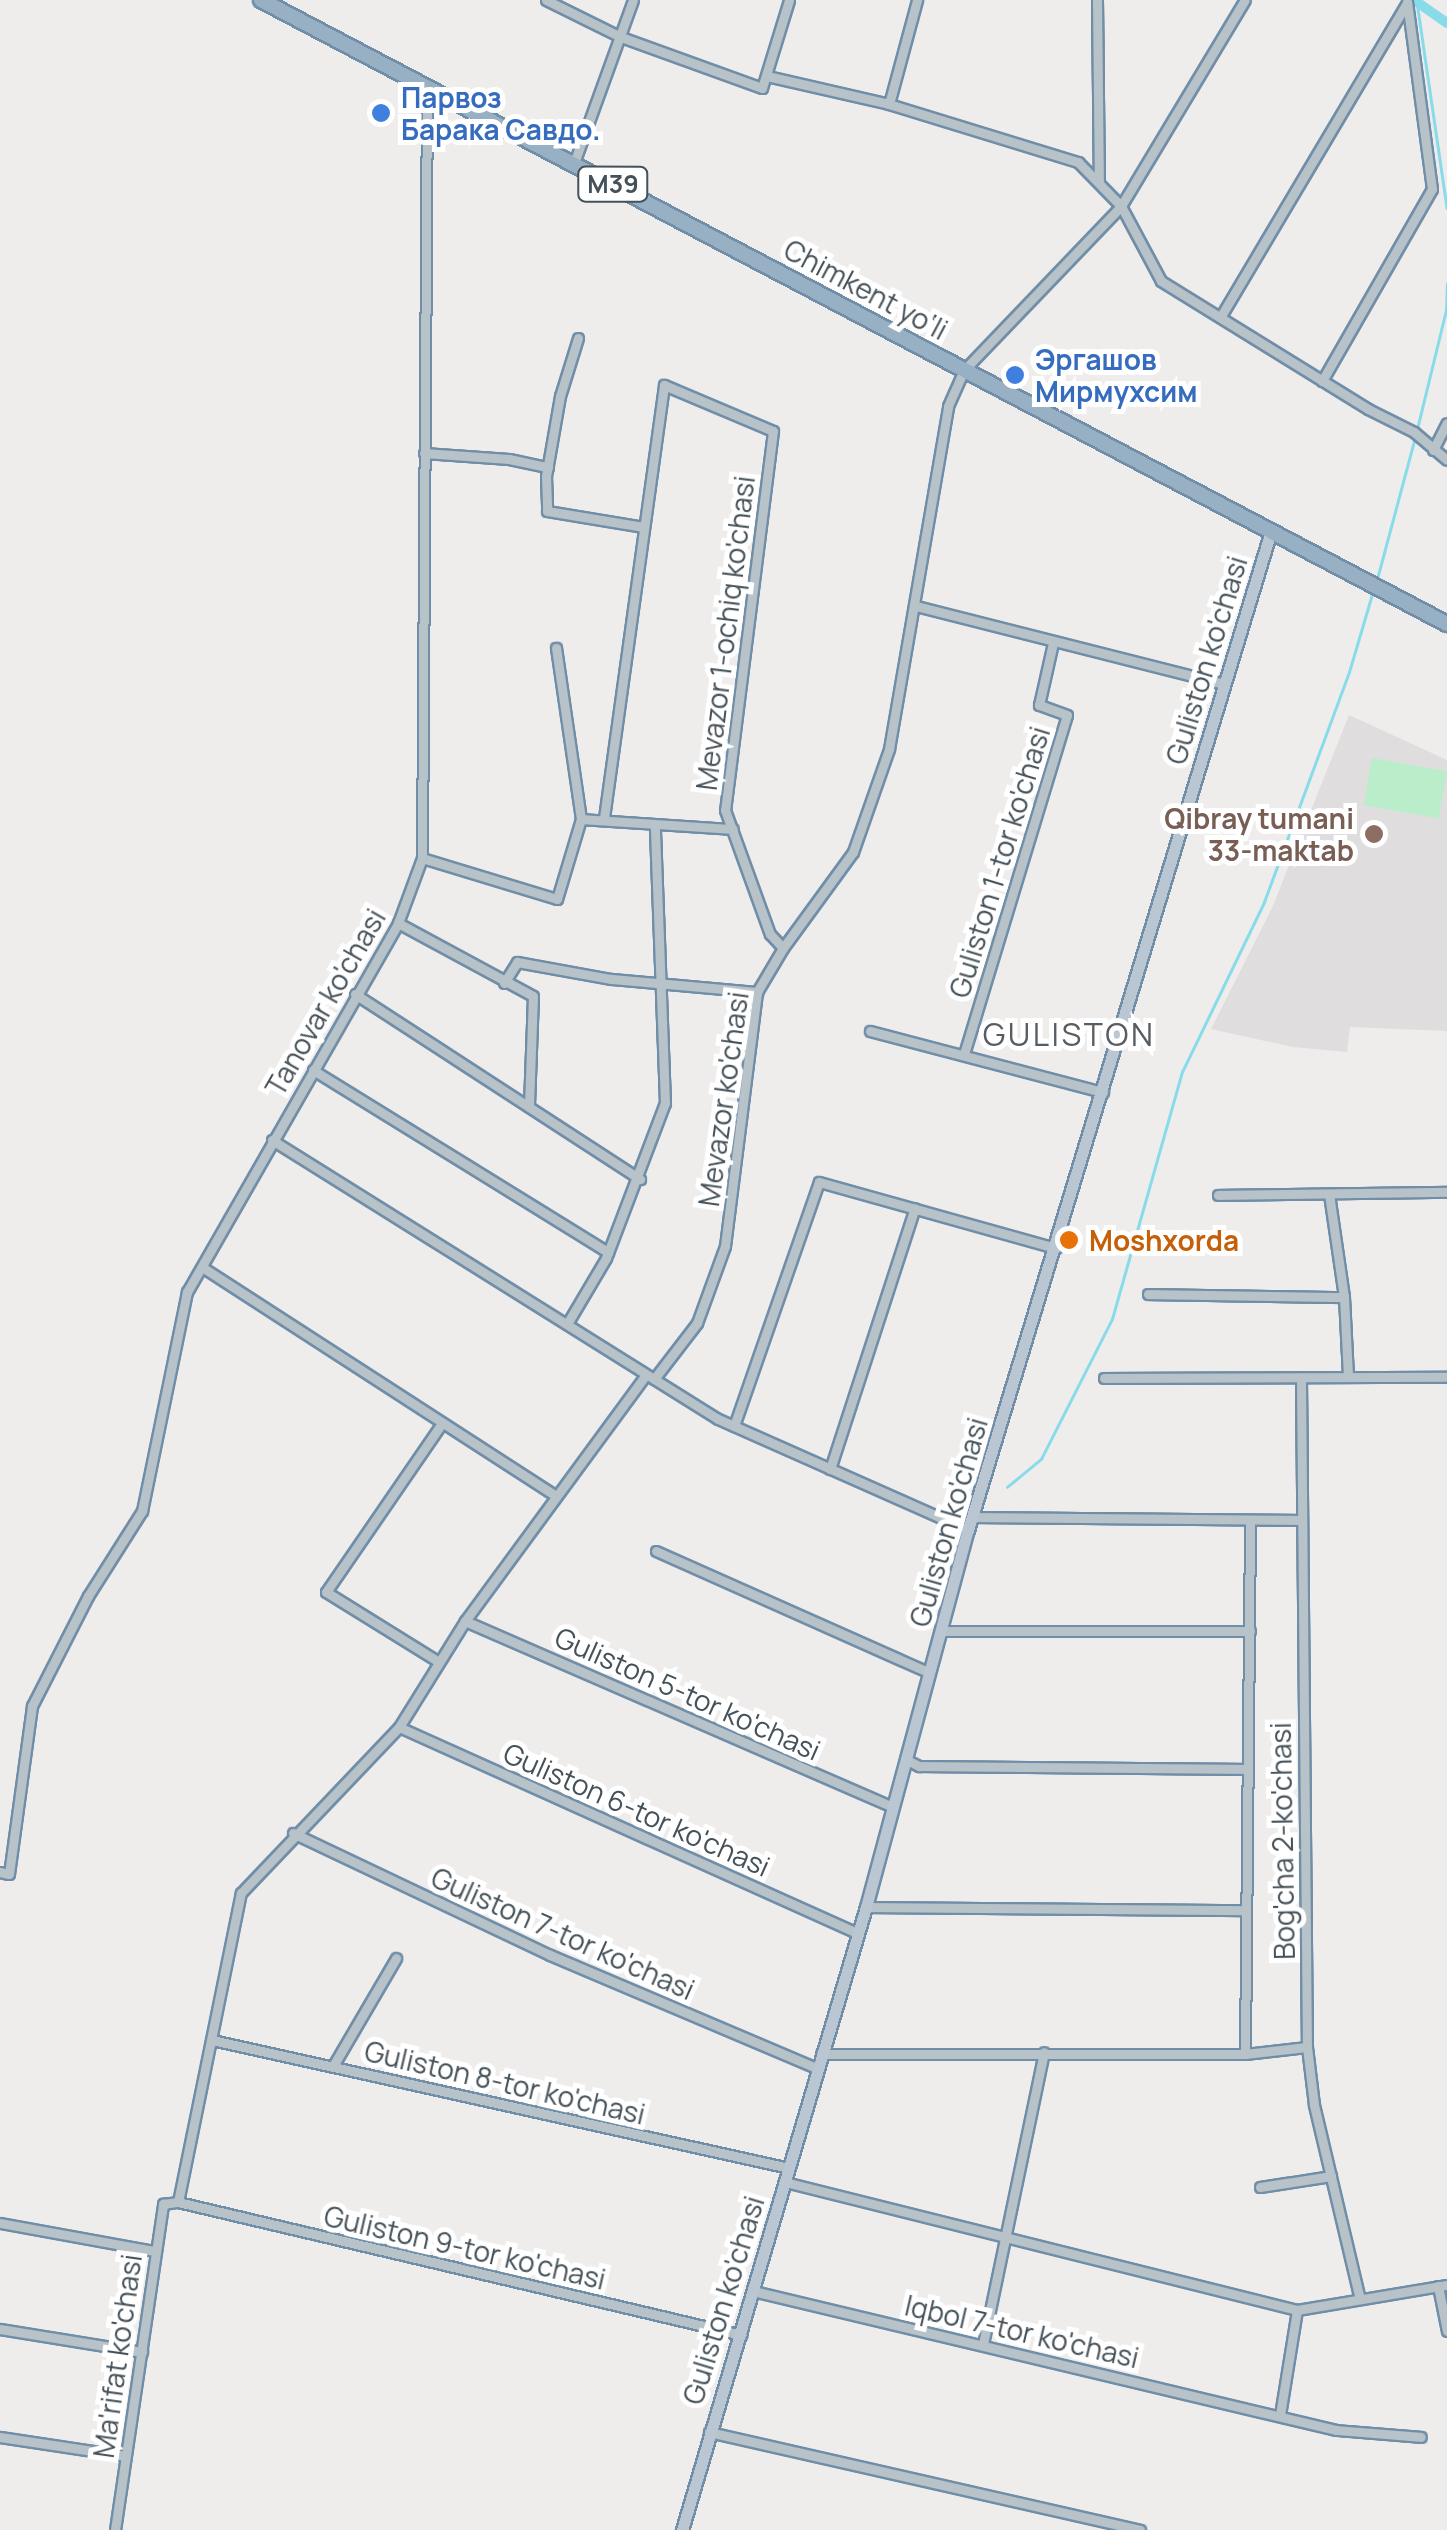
<!DOCTYPE html>
<meta charset="utf-8">
<style>
body{margin:0}
#map{position:relative;width:1447px;height:2530px;overflow:hidden;background:#efecec;font-family:Manrope,sans-serif}
div>[style]{position:absolute}
[style*='--x']{left:calc(var(--x)*1px);top:calc(var(--y)*1px);width:calc(var(--w)*1px);rotate:calc(var(--a)*1deg)}
.education>*{inset:0;background:#e0ddde}
.green>*{inset:0;background:#baedca;transform-origin:0 0}
.stream>*{height:2.5px;margin:-1.25px;padding:0 1.25px;transform-origin:1.25px;border-radius:1.25px;background:#88dcea}
.canal>*{height:10px;margin:-5px;padding:0 5px;transform-origin:5px;border-radius:5px;background:#88dcea}
.roads{filter:drop-shadow(2px 0 #708ea7) drop-shadow(-2px 0 #708ea7) drop-shadow(0 2px #708ea7) drop-shadow(0 -2px #708ea7)}
.minor>*{height:9px;margin:-4.5px;padding:0 4.5px;transform-origin:4.5px;border-radius:4.5px;background:#b8c2c9}
.secondary>*{height:11px;margin:-5.5px;padding:0 5.5px;transform-origin:5.5px;border-radius:5.5px;background:#bac6d1}
.trunk>*{height:14px;margin:-7px;padding:0 7px;transform-origin:7px;border-radius:7px;background:#98b0c3}
.dots>*{width:28px;height:28px;translate:-50% -50%;box-sizing:border-box;border:5px solid #fff;border-radius:50%}
span{translate:-50% -50%;white-space:nowrap;text-align:center;line-height:1.15;-webkit-text-stroke:10px #fff;paint-order:stroke}
.shield-label span{padding:2px 8px;background:#fff;border:2px solid;border-radius:8px;-webkit-text-stroke-width:0}
.shield-label{font-size:25px;color:#455159;font-weight:700}
.shop-label{font-size:28px;color:#366cbe;font-weight:700}
.left{translate:0 -50%;text-align:left}
.street-label{font-size:28px;color:#455159}
.education-label{font-size:28px;color:#785e54;font-weight:700}
.right{translate:-100% -50%;text-align:right}
.food-label{font-size:28px;color:#c56008;font-weight:700}
.quarter-label{font-size:32px;color:#595d61;letter-spacing:2.5px}
</style>
<div id="map">
<div class="education">
<i style="clip-path:polygon(1349px 715px,1447px 760px,1447px 1031px,1350px 1027px,1347px 1052px,1293px 1047px,1211px 1029px,1272px 908px)"></i>
</div>
<div class="green">
<i style="left:1372px;top:758px;width:76px;height:48px;rotate:10deg"></i>
</div>
<div class="stream">
<i style="--x:1417;--y:2;--w:208;--a:81.7"></i>
<i style="--x:1417;--y:429;--w:122;--a:-76.3"></i>
<i style="--x:1446;--y:310;--w:26;--a:-88"></i>
<i style="--x:1377;--y:579;--w:147;--a:-75"></i>
<i style="--x:1007;--y:1487;--w:44;--a:-39.5"></i>
<i style="--x:1041;--y:1459;--w:157;--a:-63.1"></i>
<i style="--x:1112;--y:1319;--w:257;--a:-74.2"></i>
<i style="--x:1182;--y:1072;--w:189;--a:-64.2"></i>
<i style="--x:1264;--y:902;--w:245;--a:-69.7"></i>
<i style="--x:1349;--y:672;--w:84;--a:-73.5"></i>
</div>
<div class="canal">
<i style="--x:1414;--y:0;--w:40;--a:34.9"></i>
</div>
<div class="roads">
<div class="minor">
<i style="--x:546;--y:0;--w:84;--a:26.3"></i>
<i style="--x:621;--y:37;--w:150;--a:19.9"></i>
<i style="--x:762;--y:88;--w:92;--a:-72.9"></i>
<i style="--x:1097;--y:0;--w:182;--a:89.4"></i>
<i style="--x:767;--y:76;--w:125;--a:12.9"></i>
<i style="--x:889;--y:104;--w:198;--a:17.1"></i>
<i style="--x:1078;--y:162;--w:62;--a:45.7"></i>
<i style="--x:1121;--y:206;--w:85;--a:61.9"></i>
<i style="--x:1161;--y:281;--w:243;--a:31.7"></i>
<i style="--x:1368;--y:409;--w:51;--a:26.6"></i>
<i style="--x:1414;--y:432;--w:43;--a:40.3"></i>
<i style="--x:889;--y:104;--w:108;--a:-74.9"></i>
<i style="--x:574;--y:163;--w:173;--a:-70.1"></i>
<i style="--x:1221;--y:316;--w:362;--a:-59.3"></i>
<i style="--x:578;--y:338;--w:61;--a:107.2"></i>
<i style="--x:560;--y:396;--w:81;--a:99.9"></i>
<i style="--x:546;--y:476;--w:35;--a:88"></i>
<i style="--x:547;--y:511;--w:98;--a:9.4"></i>
<i style="--x:1322;--y:381;--w:221;--a:-60.2"></i>
<i style="--x:1432;--y:189;--w:189;--a:-97.6"></i>
<i style="--x:1433;--y:450;--w:30;--a:-63"></i>
<i style="--x:424;--y:453;--w:85;--a:4"></i>
<i style="--x:509;--y:459;--w:40;--a:12"></i>
<i style="--x:916;--y:606;--w:318;--a:14.2"></i>
<i style="--x:604;--y:818;--w:437;--a:-82.1"></i>
<i style="--x:664;--y:385;--w:118;--a:22.9"></i>
<i style="--x:773;--y:431;--w:382;--a:97.2"></i>
<i style="--x:725;--y:810;--w:132;--a:70.1"></i>
<i style="--x:770;--y:934;--w:19;--a:47"></i>
<i style="--x:581;--y:819;--w:152;--a:3.8"></i>
<i style="--x:422;--y:858;--w:141;--a:16.9"></i>
<i style="--x:557;--y:899;--w:84;--a:-73.3"></i>
<i style="--x:581;--y:819;--w:173;--a:-98.3"></i>
<i style="--x:398;--y:923;--w:153;--a:28.4"></i>
<i style="--x:533;--y:996;--w:111;--a:92.1"></i>
<i style="--x:504;--y:983;--w:25;--a:-58"></i>
<i style="--x:517;--y:962;--w:96;--a:10.3"></i>
<i style="--x:611;--y:979;--w:147;--a:5.1"></i>
<i style="--x:355;--y:994;--w:340;--a:33"></i>
<i style="--x:870;--y:1031;--w:241;--a:14.7"></i>
<i style="--x:964;--y:1054;--w:354;--a:-73.1"></i>
<i style="--x:1067;--y:715;--w:30;--a:-160"></i>
<i style="--x:1039;--y:705;--w:64;--a:-77.3"></i>
<i style="--x:313;--y:1070;--w:347;--a:31.7"></i>
<i style="--x:272;--y:1140;--w:526;--a:32.03"></i>
<i style="--x:718;--y:1419;--w:274;--a:23.9"></i>
<i style="--x:1329;--y:1194;--w:104;--a:81.7"></i>
<i style="--x:1344;--y:1297;--w:80;--a:87.1"></i>
<i style="--x:1218;--y:1195;--w:229;--a:-0.8"></i>
<i style="--x:202;--y:1267;--w:419;--a:32.9"></i>
<i style="--x:1148;--y:1294;--w:196;--a:0.9"></i>
<i style="--x:567;--y:1324;--w:77;--a:-59.4"></i>
<i style="--x:606;--y:1258;--w:166;--a:-69.2"></i>
<i style="--x:665;--y:1103;--w:277;--a:-92.1"></i>
<i style="--x:1104;--y:1378;--w:343;--a:-0.2"></i>
<i style="--x:654;--y:1379;--w:71;--a:-52.5"></i>
<i style="--x:697;--y:1323;--w:82;--a:-70"></i>
<i style="--x:725;--y:1246;--w:256;--a:-82.8"></i>
<i style="--x:757;--y:992;--w:51;--a:-59.4"></i>
<i style="--x:783;--y:948;--w:119;--a:-53.9"></i>
<i style="--x:853;--y:852;--w:109;--a:-70.7"></i>
<i style="--x:889;--y:749;--w:348;--a:-80.2"></i>
<i style="--x:948;--y:406;--w:39;--a:-66"></i>
<i style="--x:964;--y:370;--w:227;--a:-46.2"></i>
<i style="--x:1121;--y:206;--w:240;--a:-59"></i>
<i style="--x:1301;--y:1379;--w:668;--a:89.49"></i>
<i style="--x:1307;--y:2047;--w:58;--a:83.1"></i>
<i style="--x:1314;--y:2105;--w:196;--a:76.7"></i>
<i style="--x:734;--y:1426;--w:258;--a:-70.8"></i>
<i style="--x:819;--y:1182;--w:246;--a:15.6"></i>
<i style="--x:830;--y:1469;--w:274;--a:-72"></i>
<i style="--x:974;--y:1517;--w:328;--a:0.5"></i>
<i style="--x:656;--y:1551;--w:298;--a:24"></i>
<i style="--x:465;--y:1621;--w:467;--a:23.5"></i>
<i style="--x:943;--y:1631;--w:307;--a:0"></i>
<i style="--x:439;--y:1662;--w:133;--a:-148.2"></i>
<i style="--x:326;--y:1592;--w:205;--a:-55.5"></i>
<i style="--x:399;--y:1727;--w:502;--a:24.22"></i>
<i style="--x:905;--y:1759;--w:16;--a:27"></i>
<i style="--x:919;--y:1766;--w:329;--a:0.5"></i>
<i style="--x:293;--y:1833;--w:284;--a:25.4"></i>
<i style="--x:550;--y:1955;--w:289;--a:23"></i>
<i style="--x:0;--y:1872;--w:9;--a:13"></i>
<i style="--x:9;--y:1874;--w:170;--a:-82.2"></i>
<i style="--x:32;--y:1706;--w:123;--a:-63"></i>
<i style="--x:88;--y:1596;--w:101;--a:-57.6"></i>
<i style="--x:142;--y:1511;--w:224;--a:-78.4"></i>
<i style="--x:187;--y:1292;--w:425;--a:-60.2"></i>
<i style="--x:398;--y:923;--w:69;--a:-69.7"></i>
<i style="--x:422;--y:858;--w:772;--a:-89.63"></i>
<i style="--x:866;--y:1907;--w:380;--a:0.5"></i>
<i style="--x:212;--y:2040;--w:591;--a:12.51"></i>
<i style="--x:821;--y:2054;--w:424;--a:0"></i>
<i style="--x:1245;--y:2054;--w:62;--a:-6.4"></i>
<i style="--x:1245;--y:2054;--w:534;--a:-89.46"></i>
<i style="--x:333;--y:2066;--w:125;--a:-59.7"></i>
<i style="--x:785;--y:2182;--w:528;--a:14.04"></i>
<i style="--x:1297;--y:2310;--w:152;--a:-9.5"></i>
<i style="--x:1260;--y:2187;--w:72;--a:-8.8"></i>
<i style="--x:178;--y:2202;--w:315;--a:-78.5"></i>
<i style="--x:241;--y:1893;--w:229;--a:-46.4"></i>
<i style="--x:399;--y:1727;--w:125;--a:-58.1"></i>
<i style="--x:465;--y:1621;--w:305;--a:-53.7"></i>
<i style="--x:0;--y:2223;--w:157;--a:10.3"></i>
<i style="--x:1438;--y:2286;--w:46;--a:78.7"></i>
<i style="--x:753;--y:2291;--w:599;--a:13.41"></i>
<i style="--x:1336;--y:2430;--w:85;--a:4.7"></i>
<i style="--x:0;--y:2329;--w:144;--a:9.2"></i>
<i style="--x:983;--y:2344;--w:298;--a:-78.2"></i>
<i style="--x:1280;--y:2415;--w:106;--a:-80.8"></i>
<i style="--x:709;--y:2432;--w:442;--a:12.8"></i>
<i style="--x:0;--y:2437;--w:126;--a:8.6"></i>
<i style="--x:115;--y:2530;--w:330;--a:-81.6"></i>
<i style="--x:163;--y:2204;--w:15;--a:-8"></i>
<i style="--x:178;--y:2202;--w:579;--a:13.27"></i>
</div>
<div class="secondary">
<i style="--x:682;--y:2530;--w:650;--a:-73.55"></i>
<i style="--x:866;--y:1907;--w:391;--a:-74.9"></i>
<i style="--x:968;--y:1530;--w:1044;--a:-73.13"></i>
</div>
<div class="trunk">
<i style="--x:261;--y:0;--w:1340;--a:27.75"></i>
</div>
</div>
<div class="dots">
<i style="left:381px;top:113px;background:#3f7fe0"></i>
<i style="left:1015px;top:375px;background:#3f7fe0"></i>
<i style="left:1374px;top:834px;background:#8d6e63"></i>
<i style="left:1069px;top:1240px;background:#e8710a"></i>
</div>
<div class="shield-label">
<span style="left:613px;top:184px">M39</span>
</div>
<div class="shop-label">
<span class="left" style="left:401px;top:113px">Парвоз<br>Барака Савдо.</span>
<span class="left" style="left:1035px;top:375px">Эргашов<br>Мирмухсим</span>
</div>
<div class="street-label">
<span style="left:866px;top:289px;rotate:28deg">Chimkent yo‘li</span>
<span style="left:725px;top:633px;rotate:-83deg">Mevazor 1-ochiq ko'chasi</span>
<span style="left:1206px;top:660px;rotate:-73deg">Guliston ko'chasi</span>
<span style="left:999px;top:862px;rotate:-73deg">Guliston 1-tor ko'chasi</span>
<span style="left:325px;top:1002px;rotate:-60deg">Tanovar ko'chasi</span>
<span style="left:723px;top:1099px;rotate:-82deg">Mevazor ko'chasi</span>
<span style="left:948px;top:1522px;rotate:-74deg">Guliston ko'chasi</span>
<span style="left:688px;top:1693px;rotate:24deg">Guliston 5-tor ko'chasi</span>
<span style="left:637px;top:1809px;rotate:24deg">Guliston 6-tor ko'chasi</span>
<span style="left:1282px;top:1841px;rotate:-91deg">Bog'cha 2-ko'chasi</span>
<span style="left:563px;top:1933px;rotate:24deg">Guliston 7-tor ko'chasi</span>
<span style="left:505px;top:2082px;rotate:13deg">Guliston 8-tor ko'chasi</span>
<span style="left:465px;top:2247px;rotate:13deg">Guliston 9-tor ko'chasi</span>
<span style="left:723px;top:2300px;rotate:-73deg">Guliston ko'chasi</span>
<span style="left:1022px;top:2331px;rotate:13deg">Iqbol 7-tor ko'chasi</span>
<span style="left:117px;top:2356px;rotate:-82deg">Ma'rifat ko'chasi</span>
</div>
<div class="education-label">
<span class="right" style="left:1354px;top:834px">Qibray tumani<br>33-maktab</span>
</div>
<div class="food-label">
<span class="left" style="left:1089px;top:1240px">Moshxorda</span>
</div>
<div class="quarter-label">
<span style="left:1069px;top:1034px">GULISTON</span>
</div>
</div>
